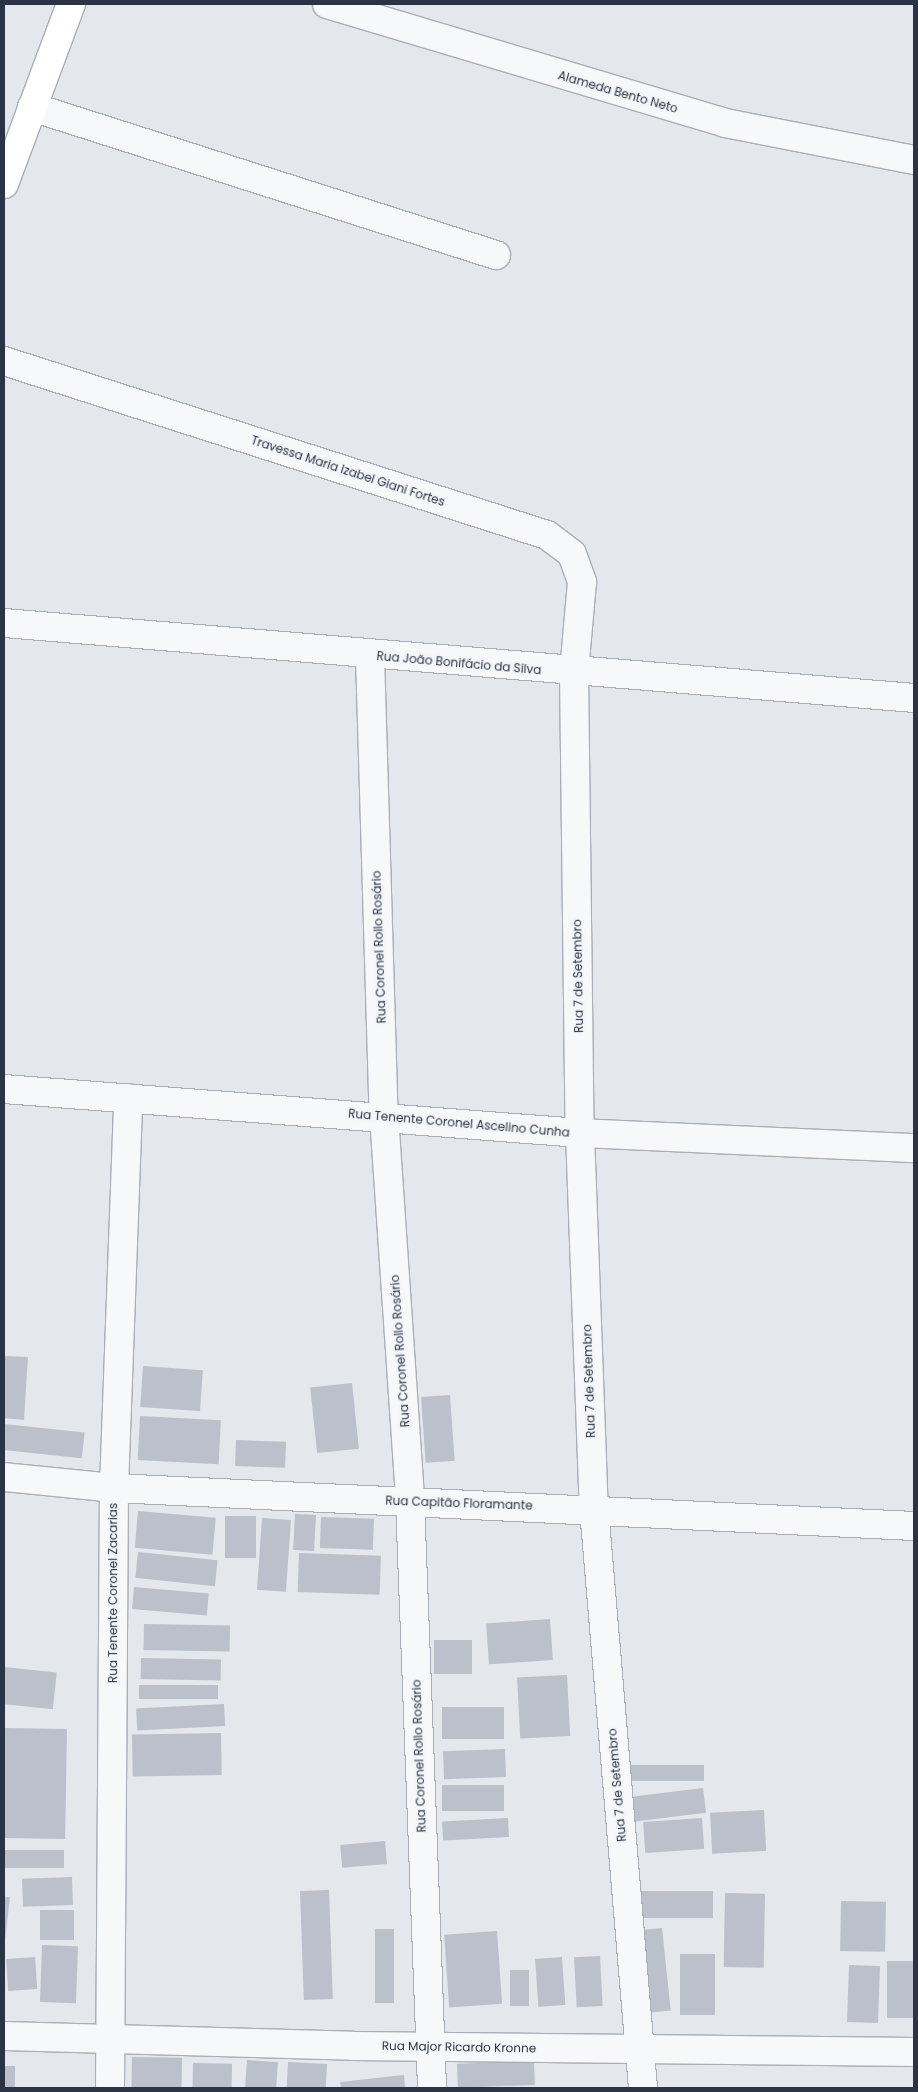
<!DOCTYPE html>
<meta charset="utf-8">
<style>
body{margin:0}
#map{position:relative;width:918px;height:2092px;overflow:hidden;background:#e4e7ec;font-family:Poppins,sans-serif}
div>[style]{position:absolute}
[style*='--x']{left:calc(var(--x)*1px);top:calc(var(--y)*1px);width:calc(var(--w)*1px);rotate:calc(var(--a)*1deg)}
.building>*{inset:0;background:#bbc0ca;transform-origin:0 0}
.roads{filter:drop-shadow(1px 0 #a9aeb7) drop-shadow(-1px 0 #a9aeb7) drop-shadow(0 1px #a9aeb7) drop-shadow(0 -1px #a9aeb7)}
.minor>*{height:28px;margin:-14px;padding:0 14px;transform-origin:14px;border-radius:14px;background:#f7f8fa}
.major>*{height:28px;margin:-14px;padding:0 14px;transform-origin:14px;border-radius:14px;background:#fff}
span{translate:-50% -50%;white-space:nowrap;text-align:center;line-height:1.15;-webkit-text-stroke:4.5px #f4f6f9;paint-order:stroke}
.street-label{font-size:12px;color:#2b3445}
.frame{position:absolute;inset:0;border:5px solid #2b3445;pointer-events:none}
</style>
<div id="map">
<div class="building">
<i style="clip-path:polygon(4px 1356px,28px 1357px,24px 1420px,4px 1418px)"></i>
<i style="left:143px;top:1366px;width:60px;height:41px;rotate:4deg"></i>
<i style="left:352px;top:1383px;width:66px;height:42px;rotate:84deg"></i>
<i style="left:450px;top:1395px;width:66px;height:29px;rotate:86deg"></i>
<i style="left:140px;top:1416px;width:81px;height:44px;rotate:3deg"></i>
<i style="left:4px;top:1424px;width:81px;height:26px;rotate:6deg"></i>
<i style="left:236px;top:1440px;width:50px;height:26px;rotate:2deg"></i>
<i style="left:138px;top:1511px;width:78px;height:37px;rotate:5deg"></i>
<i style="left:295px;top:1514px;width:21px;height:36px;rotate:3deg"></i>
<i style="left:225px;top:1516px;width:31px;height:42px"></i>
<i style="left:321px;top:1517px;width:53px;height:31px;rotate:2deg"></i>
<i style="left:262px;top:1518px;width:29px;height:72px;rotate:4deg"></i>
<i style="left:138px;top:1552px;width:80px;height:26px;rotate:6deg"></i>
<i style="left:299px;top:1553px;width:82px;height:39px;rotate:2deg"></i>
<i style="left:134px;top:1587px;width:75px;height:22px;rotate:5deg"></i>
<i style="left:550px;top:1619px;width:41px;height:64px;rotate:86deg"></i>
<i style="left:144px;top:1624px;width:86px;height:26px;rotate:1deg"></i>
<i style="left:434px;top:1640px;width:38px;height:34px"></i>
<i style="left:141px;top:1658px;width:80px;height:21px;rotate:1deg"></i>
<i style="left:4px;top:1667px;width:53px;height:37px;rotate:6deg"></i>
<i style="left:567px;top:1675px;width:61px;height:50px;rotate:87deg"></i>
<i style="left:218px;top:1685px;width:14px;height:79px;rotate:90deg"></i>
<i style="left:224px;top:1704px;width:22px;height:88px;rotate:87deg"></i>
<i style="left:442px;top:1707px;width:62px;height:32px"></i>
<i style="left:4px;top:1728px;width:63px;height:110px;rotate:1deg"></i>
<i style="left:221px;top:1733px;width:42px;height:89px;rotate:89deg"></i>
<i style="left:505px;top:1749px;width:28px;height:62px;rotate:88deg"></i>
<i style="left:704px;top:1765px;width:16px;height:77px;rotate:90deg"></i>
<i style="left:442px;top:1785px;width:62px;height:26px"></i>
<i style="left:703px;top:1788px;width:25px;height:74px;rotate:83deg"></i>
<i style="left:764px;top:1810px;width:41px;height:54px;rotate:87deg"></i>
<i style="left:508px;top:1818px;width:19px;height:66px;rotate:87deg"></i>
<i style="left:702px;top:1818px;width:31px;height:59px;rotate:86deg"></i>
<i style="left:385px;top:1841px;width:23px;height:45px;rotate:85deg"></i>
<i style="left:4px;top:1850px;width:60px;height:18px"></i>
<i style="left:72px;top:1877px;width:28px;height:50px;rotate:88deg"></i>
<i style="left:329px;top:1890px;width:109px;height:29px;rotate:88deg"></i>
<i style="left:637px;top:1891px;width:76px;height:27px"></i>
<i style="left:725px;top:1893px;width:40px;height:74px;rotate:1deg"></i>
<i style="clip-path:polygon(4px 1897px,10px 1897px,5px 1940px,4px 1940px)"></i>
<i style="left:841px;top:1901px;width:45px;height:50px;rotate:1deg"></i>
<i style="left:40px;top:1910px;width:34px;height:30px"></i>
<i style="left:662px;top:1928px;width:83px;height:26px;rotate:84deg"></i>
<i style="left:375px;top:1929px;width:19px;height:74px"></i>
<i style="left:497px;top:1931px;width:73px;height:53px;rotate:86deg"></i>
<i style="left:42px;top:1945px;width:36px;height:57px;rotate:2deg"></i>
<i style="left:680px;top:1954px;width:35px;height:61px"></i>
<i style="left:600px;top:1956px;width:50px;height:26px;rotate:87deg"></i>
<i style="left:35px;top:1957px;width:32px;height:29px;rotate:86deg"></i>
<i style="left:562px;top:1957px;width:48px;height:27px;rotate:86deg"></i>
<i style="left:914px;top:1961px;width:57px;height:27px;rotate:90deg"></i>
<i style="left:849px;top:1965px;width:31px;height:57px;rotate:2deg"></i>
<i style="left:510px;top:1970px;width:19px;height:36px"></i>
<i style="left:132px;top:2057px;width:50px;height:31px;rotate:1deg"></i>
<i style="left:247px;top:2060px;width:31px;height:28px;rotate:4deg"></i>
<i style="left:534px;top:2061px;width:24px;height:77px;rotate:88deg"></i>
<i style="left:288px;top:2062px;width:39px;height:26px;rotate:3deg"></i>
<i style="left:193px;top:2063px;width:39px;height:25px;rotate:1deg"></i>
<i style="left:4px;top:2066px;width:11px;height:22px"></i>
<i style="clip-path:polygon(404px 2075px,405px 2088px,341px 2088px,340px 2082px)"></i>
</div>
<div class="roads">
<div class="minor">
<i style="--x:327;--y:4;--w:415;--a:16.6"></i>
<i style="--x:725;--y:123;--w:193;--a:11.1"></i>
<i style="--x:32;--y:107;--w:487;--a:17.7"></i>
<i style="--x:4;--y:361;--w:570;--a:17.77"></i>
<i style="--x:547;--y:535;--w:31;--a:37"></i>
<i style="--x:572;--y:554;--w:30;--a:70"></i>
<i style="--x:582;--y:582;--w:90;--a:95.1"></i>
<i style="--x:574;--y:672;--w:461;--a:89.3"></i>
<i style="--x:580;--y:1133;--w:376;--a:87.9"></i>
<i style="--x:594;--y:1509;--w:581;--a:85.16"></i>
<i style="--x:4;--y:623;--w:913;--a:4.71"></i>
<i style="--x:370;--y:656;--w:460;--a:88.3"></i>
<i style="--x:384;--y:1116;--w:386;--a:86.1"></i>
<i style="--x:410;--y:1501;--w:587;--a:87.85"></i>
<i style="--x:4;--y:1089;--w:578;--a:4.37"></i>
<i style="--x:580;--y:1133;--w:334;--a:2.6"></i>
<i style="--x:4;--y:1477;--w:111;--a:5.7"></i>
<i style="--x:114;--y:1488;--w:801;--a:2.72"></i>
<i style="--x:4;--y:2036;--w:349;--a:1.6"></i>
<i style="--x:353;--y:2046;--w:561;--a:0.61"></i>
<i style="--x:110;--y:2088;--w:600;--a:-89.62"></i>
<i style="--x:114;--y:1488;--w:390;--a:-87.9"></i>
</div>
<div class="major">
<i style="--x:4;--y:184;--w:192;--a:-69.6"></i>
</div>
</div>
<div class="street-label">
<span style="left:618px;top:92px;rotate:16deg">Alameda Bento Neto</span>
<span style="left:348px;top:471px;rotate:18deg">Travessa Maria Izabel Giani Fortes</span>
<span style="left:459px;top:663px;rotate:5deg">Rua João Bonifácio da Silva</span>
<span style="left:379px;top:947px;rotate:-92deg">Rua Coronel Rollo Rosário</span>
<span style="left:578px;top:976px;rotate:-91deg">Rua 7 de Setembro</span>
<span style="left:459px;top:1123px;rotate:5deg">Rua Tenente Coronel Ascelino Cunha</span>
<span style="left:400px;top:1351px;rotate:-94deg">Rua Coronel Rollo Rosário</span>
<span style="left:589px;top:1381px;rotate:-92deg">Rua 7 de Setembro</span>
<span style="left:459px;top:1503px;rotate:2deg">Rua Capitão Floramante</span>
<span style="left:113px;top:1593px;rotate:-90deg">Rua Tenente Coronel Zacarias</span>
<span style="left:419px;top:1756px;rotate:-92deg">Rua Coronel Rollo Rosário</span>
<span style="left:617px;top:1785px;rotate:-95deg">Rua 7 de Setembro</span>
<span style="left:459px;top:2047px;rotate:1deg">Rua Major Ricardo Kronne</span>
</div>
<div class="frame"></div>
</div>
